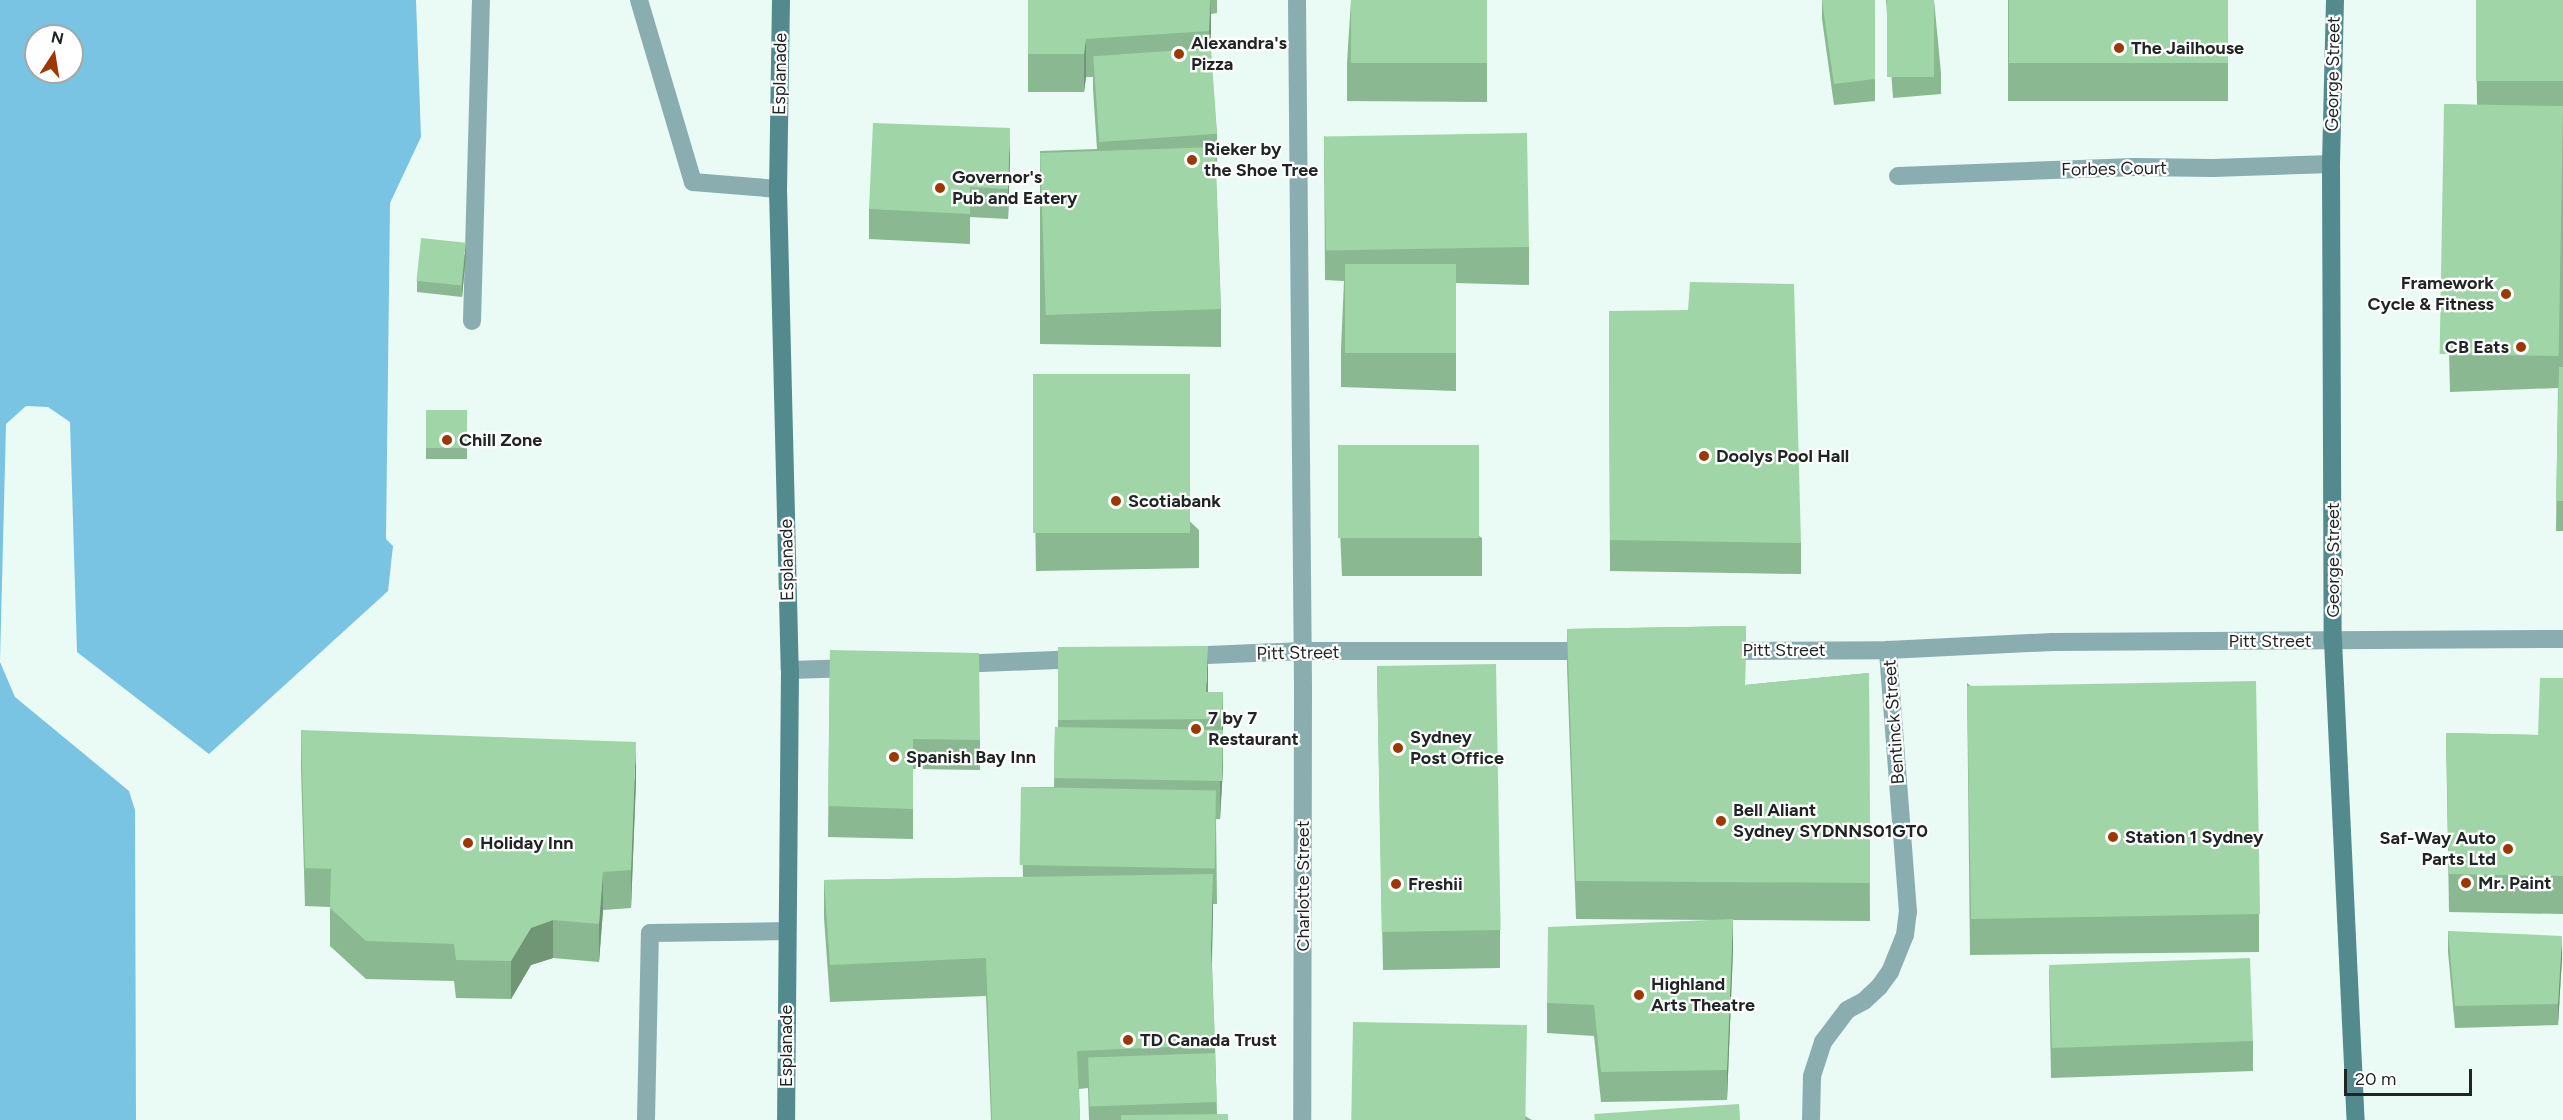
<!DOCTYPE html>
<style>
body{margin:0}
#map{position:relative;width:2563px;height:1120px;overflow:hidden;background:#eafaf5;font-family:Figtree,sans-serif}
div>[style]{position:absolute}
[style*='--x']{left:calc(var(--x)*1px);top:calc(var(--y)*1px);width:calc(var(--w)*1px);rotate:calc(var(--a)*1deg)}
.water>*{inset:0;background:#79c3e3}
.lane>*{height:18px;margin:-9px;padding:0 9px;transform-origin:9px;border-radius:9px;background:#8aadb0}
.street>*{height:18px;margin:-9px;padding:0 9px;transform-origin:9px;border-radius:9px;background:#8aadb0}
.secondary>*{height:18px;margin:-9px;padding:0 9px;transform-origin:9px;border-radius:9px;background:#528a8d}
.wall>*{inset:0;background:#8ab890;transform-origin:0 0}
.shaded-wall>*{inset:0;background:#709675}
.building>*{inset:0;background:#a0d6a7;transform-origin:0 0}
.dots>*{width:16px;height:16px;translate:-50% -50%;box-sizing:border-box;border:3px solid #fff;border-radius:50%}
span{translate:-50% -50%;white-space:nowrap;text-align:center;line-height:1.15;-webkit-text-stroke:4.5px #fff;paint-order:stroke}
.poi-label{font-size:18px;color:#1f2523;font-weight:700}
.left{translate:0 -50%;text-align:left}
.right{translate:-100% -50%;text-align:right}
.street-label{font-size:18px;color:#1f2523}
.north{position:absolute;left:24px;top:24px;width:60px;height:60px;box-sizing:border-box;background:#fff;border:2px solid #a5a8a7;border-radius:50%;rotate:12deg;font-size:16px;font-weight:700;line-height:24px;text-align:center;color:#1f2523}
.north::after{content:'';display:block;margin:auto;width:21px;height:27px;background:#9d3804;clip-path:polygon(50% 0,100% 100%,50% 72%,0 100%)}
.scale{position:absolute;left:2344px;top:1069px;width:128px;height:27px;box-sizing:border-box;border:3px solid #1f2523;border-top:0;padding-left:8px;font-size:18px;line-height:21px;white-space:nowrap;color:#1f2523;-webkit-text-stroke:4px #fff;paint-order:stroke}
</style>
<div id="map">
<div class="water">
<i style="clip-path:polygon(evenodd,0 0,416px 0,421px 137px,390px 203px,386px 539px,393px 546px,388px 591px,209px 754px,77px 652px,70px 422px,48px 407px,26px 406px,6px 424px,0 662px,15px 697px,129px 791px,135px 810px,136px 1120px,0 1120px,0 0,36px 36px,72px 36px,72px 72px,36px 72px,36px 36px)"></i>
</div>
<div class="lane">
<i style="--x:639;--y:0;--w:190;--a:73.5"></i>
<i style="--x:693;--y:182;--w:85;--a:4.7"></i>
<i style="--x:472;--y:321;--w:321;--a:-88.4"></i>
<i style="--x:646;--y:1120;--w:187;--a:-88.8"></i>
<i style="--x:650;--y:933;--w:137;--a:-0.8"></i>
</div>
<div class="street">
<i style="--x:1297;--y:0;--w:690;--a:89.5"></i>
<i style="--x:1303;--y:690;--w:430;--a:90.1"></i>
<i style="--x:1898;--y:176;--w:236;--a:-2.2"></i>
<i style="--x:2134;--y:167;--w:79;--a:0.7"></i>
<i style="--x:2213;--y:168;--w:118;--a:-1.9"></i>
<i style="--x:1721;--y:651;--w:167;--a:-0.3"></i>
<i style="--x:1888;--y:650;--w:165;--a:-2.8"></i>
<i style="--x:2053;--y:642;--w:510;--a:-0.34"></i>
<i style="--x:1184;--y:656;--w:118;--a:-2.4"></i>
<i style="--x:1302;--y:651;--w:290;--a:0"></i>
<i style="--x:957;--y:664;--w:125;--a:-2.3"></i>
<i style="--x:790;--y:670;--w:64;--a:-1.8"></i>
<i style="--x:1811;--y:1120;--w:44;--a:-88.7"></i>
<i style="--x:1812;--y:1076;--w:36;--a:-72"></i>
<i style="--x:1823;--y:1042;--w:40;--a:-53"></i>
<i style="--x:1847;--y:1010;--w:19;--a:-28"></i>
<i style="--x:1864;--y:1001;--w:21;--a:-43"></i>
<i style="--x:1879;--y:987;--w:19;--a:-54"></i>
<i style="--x:1890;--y:972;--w:40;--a:-68"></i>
<i style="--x:1905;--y:935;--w:23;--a:-83"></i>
<i style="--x:1908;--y:912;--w:263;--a:-94.4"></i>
</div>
<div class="secondary">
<i style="--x:781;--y:0;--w:189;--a:90.9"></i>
<i style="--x:778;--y:189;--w:481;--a:88.6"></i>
<i style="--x:790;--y:670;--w:450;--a:90.5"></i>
<i style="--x:2335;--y:0;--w:164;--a:91.4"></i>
<i style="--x:2331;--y:164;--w:477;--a:89.8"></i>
<i style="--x:2333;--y:641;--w:480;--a:87.3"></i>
</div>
<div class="wall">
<i style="clip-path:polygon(1028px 0,1217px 0,1217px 13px,1211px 14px,1210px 49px,1217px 134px,1217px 172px,1216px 172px,1221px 309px,1221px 347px,1040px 344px,1040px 151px,1097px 149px,1093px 89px,1093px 77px,1086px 77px,1084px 92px,1028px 92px)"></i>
<i style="clip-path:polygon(1350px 0,1487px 0,1487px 102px,1347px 101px,1347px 63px,1351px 0)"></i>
<i style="clip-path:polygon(1822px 0,1875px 0,1875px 101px,1834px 105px,1822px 19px)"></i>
<i style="clip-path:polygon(1886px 0,1934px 0,1941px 73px,1941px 94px,1893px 98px)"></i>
<i style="left:2008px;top:0;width:220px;height:101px"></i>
<i style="clip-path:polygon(2476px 0,2563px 0,2563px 531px,2556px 531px,2558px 388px,2450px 392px,2444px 142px,2444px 104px,2477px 105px)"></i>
<i style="clip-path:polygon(1324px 136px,1529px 247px,1529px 285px,1456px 283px,1456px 391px,1341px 387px,1341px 349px,1344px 281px,1325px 280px)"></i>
<i style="clip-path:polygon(1010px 158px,1008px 219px,970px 217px,970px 244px,869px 239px,869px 209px)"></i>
<i style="clip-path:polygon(466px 254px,462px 297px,417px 292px,417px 281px)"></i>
<i style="clip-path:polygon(1609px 311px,1801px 543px,1801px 574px,1610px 571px)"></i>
<i style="clip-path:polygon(1033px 374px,1199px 530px,1199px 568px,1036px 571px)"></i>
<i style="clip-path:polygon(426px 410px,467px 448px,467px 459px,426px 459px)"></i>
<i style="clip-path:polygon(1338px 445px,1482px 538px,1482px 576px,1342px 576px,1338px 483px)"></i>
<i style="clip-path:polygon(1746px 626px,1745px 685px,1869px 673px,1870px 921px,1733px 920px,1733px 949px,1727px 1100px,1601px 1102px,1594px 1036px,1547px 1033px,1547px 1003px,1715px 920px,1576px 919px,1567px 667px,1567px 629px)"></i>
<i style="clip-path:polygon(1058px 647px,1208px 683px,1208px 692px,1223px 692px,1223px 767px,1220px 819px,1216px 819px,1217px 904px,1213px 904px,1212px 965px,1215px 1045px,1217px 1114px,1228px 1120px,1089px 1120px,1088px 1088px,1079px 1089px,1080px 1120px,991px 1120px,986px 996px,830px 1002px,824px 918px,824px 880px,1023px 877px,1021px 787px,1054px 787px,1055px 727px,1058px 727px)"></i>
<i style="clip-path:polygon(830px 650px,980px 740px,980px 770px,913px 769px,913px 839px,828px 837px)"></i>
<i style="clip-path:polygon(1377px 666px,1500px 930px,1500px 968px,1383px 970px)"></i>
<i style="clip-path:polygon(2563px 678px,2563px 914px,2449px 912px,2446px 733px,2538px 735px)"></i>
<i style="clip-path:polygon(1967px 683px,2259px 914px,2259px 952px,1970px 955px)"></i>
<i style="clip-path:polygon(301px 730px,636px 780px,631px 908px,603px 910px,599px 962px,553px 958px,531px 965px,511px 999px,456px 998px,454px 981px,366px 979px,330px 946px,330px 907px,305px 906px,301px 768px)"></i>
<i style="clip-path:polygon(2448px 931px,2562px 957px,2558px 1025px,2455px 1028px,2448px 952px)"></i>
<i style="clip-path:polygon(2049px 969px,2253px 1041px,2253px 1071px,2051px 1078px)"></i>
<i style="clip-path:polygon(1353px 1022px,1532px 1120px,1354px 1120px)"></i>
</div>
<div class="shaded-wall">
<i style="clip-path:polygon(1211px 0,1211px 32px,1209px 69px,1209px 31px)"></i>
<i style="clip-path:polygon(1086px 39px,1086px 77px,1084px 92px,1084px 54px)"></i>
<i style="clip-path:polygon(1010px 128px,1010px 158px,1008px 219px,1008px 189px)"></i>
<i style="clip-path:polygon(466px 243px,466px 254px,462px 297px,462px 286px)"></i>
<i style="clip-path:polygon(1208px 646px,1208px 683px,1206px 719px,1206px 692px)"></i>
<i style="clip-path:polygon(1223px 692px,1223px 767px,1220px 819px,1220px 781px,1222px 737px)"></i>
<i style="clip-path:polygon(636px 742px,636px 780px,631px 908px,631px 870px)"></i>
<i style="clip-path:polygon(603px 872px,603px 910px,599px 962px,599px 924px)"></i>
<i style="clip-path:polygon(1213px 874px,1213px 912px,1211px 987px,1211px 949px)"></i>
<i style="clip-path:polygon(1733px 919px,1733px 949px,1727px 1100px,1727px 1070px)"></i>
<i style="clip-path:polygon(553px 920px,553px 958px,531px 965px,511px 999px,511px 961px,531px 928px)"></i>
<i style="clip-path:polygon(2562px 936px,2562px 957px,2558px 1025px,2558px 1004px)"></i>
</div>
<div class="building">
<i style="clip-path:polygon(1028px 0,1210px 0,1209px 31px,1086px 39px,1084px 54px,1028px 54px)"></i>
<i style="left:1351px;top:0;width:136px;height:63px"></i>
<i style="clip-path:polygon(1822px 0,1875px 0,1875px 79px,1834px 84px)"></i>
<i style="left:1887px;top:0;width:47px;height:77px"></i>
<i style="left:2009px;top:0;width:219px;height:63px"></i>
<i style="left:2476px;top:0;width:87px;height:81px"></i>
<i style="left:1211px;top:48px;width:86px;height:118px;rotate:86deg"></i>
<i style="left:2444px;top:104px;width:119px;height:250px;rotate:1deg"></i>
<i style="clip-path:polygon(873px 123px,1010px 128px,1008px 189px,970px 187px,970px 214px,869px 209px)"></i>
<i style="left:1527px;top:133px;width:114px;height:203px;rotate:89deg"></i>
<i style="left:1215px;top:147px;width:162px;height:175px;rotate:88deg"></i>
<i style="left:421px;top:238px;width:45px;height:43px;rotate:6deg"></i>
<i style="left:1456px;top:264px;width:89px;height:111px;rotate:90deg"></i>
<i style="clip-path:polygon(1690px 282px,1794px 284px,1801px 543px,1610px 540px,1609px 311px,1688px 310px)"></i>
<i style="clip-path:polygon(2559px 367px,2563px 367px,2563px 501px,2556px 501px)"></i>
<i style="left:1033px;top:374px;width:157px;height:159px"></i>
<i style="left:426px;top:410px;width:41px;height:38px"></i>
<i style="left:1338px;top:445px;width:141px;height:93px"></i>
<i style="clip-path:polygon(1746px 626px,1745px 685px,1869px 673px,1870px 883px,1576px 881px,1567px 629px)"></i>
<i style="clip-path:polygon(1208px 646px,1206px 692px,1223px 692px,1222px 719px,1058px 720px,1058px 647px)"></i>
<i style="clip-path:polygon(830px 650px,979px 653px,980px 740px,913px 739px,913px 809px,828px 806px)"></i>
<i style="left:1496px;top:664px;width:266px;height:119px;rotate:89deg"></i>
<i style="clip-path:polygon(2540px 678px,2563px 678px,2563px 876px,2449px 874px,2446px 733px,2538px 735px)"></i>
<i style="left:2256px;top:681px;width:233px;height:289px;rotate:89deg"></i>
<i style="left:1055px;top:727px;width:168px;height:51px;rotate:1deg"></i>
<i style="clip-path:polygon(301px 730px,636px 742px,631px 870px,603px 872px,599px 924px,553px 920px,531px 928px,511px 961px,456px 960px,454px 944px,366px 941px,330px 908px,331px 869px,305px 868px)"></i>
<i style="left:1021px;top:787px;width:195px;height:78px;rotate:1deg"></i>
<i style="clip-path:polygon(1213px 874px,1211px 949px,1215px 1045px,1077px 1051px,1080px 1120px,992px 1120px,986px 958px,830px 965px,824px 880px)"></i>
<i style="clip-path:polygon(1733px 919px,1727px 1070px,1601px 1072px,1594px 1005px,1547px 1003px,1548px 927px)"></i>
<i style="clip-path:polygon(2448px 931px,2562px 936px,2558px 1004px,2455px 1006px)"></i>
<i style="left:2250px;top:958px;width:83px;height:201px;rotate:88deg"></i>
<i style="left:1353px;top:1022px;width:174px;height:98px;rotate:1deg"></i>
<i style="left:1215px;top:1053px;width:49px;height:127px;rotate:88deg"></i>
<i style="left:1739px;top:1104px;width:16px;height:145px;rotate:86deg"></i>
<i style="clip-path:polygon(1228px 1114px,1228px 1120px,1121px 1120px,1121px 1115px)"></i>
</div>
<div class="dots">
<i style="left:2119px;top:48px;background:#9d3804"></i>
<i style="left:1179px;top:54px;background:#9d3804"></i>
<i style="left:1192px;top:160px;background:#9d3804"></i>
<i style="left:940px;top:188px;background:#9d3804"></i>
<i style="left:2506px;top:294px;background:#9d3804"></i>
<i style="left:2521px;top:347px;background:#9d3804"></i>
<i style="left:447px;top:440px;background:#9d3804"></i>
<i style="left:1704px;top:456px;background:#9d3804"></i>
<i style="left:1116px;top:501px;background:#9d3804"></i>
<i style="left:1196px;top:729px;background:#9d3804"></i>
<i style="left:1398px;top:748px;background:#9d3804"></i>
<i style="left:894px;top:757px;background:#9d3804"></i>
<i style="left:1721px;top:821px;background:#9d3804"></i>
<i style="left:2113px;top:837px;background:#9d3804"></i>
<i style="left:468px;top:843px;background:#9d3804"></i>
<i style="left:2508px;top:849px;background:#9d3804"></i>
<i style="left:2466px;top:883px;background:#9d3804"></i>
<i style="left:1396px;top:884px;background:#9d3804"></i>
<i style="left:1639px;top:995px;background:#9d3804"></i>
<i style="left:1128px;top:1040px;background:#9d3804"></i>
</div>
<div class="poi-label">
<span class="left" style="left:1191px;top:54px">Alexandra's<br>Pizza</span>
<span class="left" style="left:2131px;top:48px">The Jailhouse</span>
<span class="left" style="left:1204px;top:160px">Rieker by<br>the Shoe Tree</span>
<span class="left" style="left:952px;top:188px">Governor's<br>Pub and Eatery</span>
<span class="right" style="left:2494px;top:294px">Framework<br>Cycle &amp; Fitness</span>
<span class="right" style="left:2509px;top:347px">CB Eats</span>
<span class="left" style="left:459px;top:440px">Chill Zone</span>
<span class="left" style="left:1716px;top:456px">Doolys Pool Hall</span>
<span class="left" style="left:1128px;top:501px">Scotiabank</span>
<span class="left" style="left:1208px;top:729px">7 by 7<br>Restaurant</span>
<span class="left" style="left:1410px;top:748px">Sydney<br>Post Office</span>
<span class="left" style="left:906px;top:757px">Spanish Bay Inn</span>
<span class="left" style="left:1733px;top:821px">Bell Aliant<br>Sydney SYDNNS01GT0</span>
<span class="left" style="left:2125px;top:837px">Station 1 Sydney</span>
<span class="right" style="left:2496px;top:849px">Saf-Way Auto<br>Parts Ltd</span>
<span class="left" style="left:480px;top:843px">Holiday Inn</span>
<span class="left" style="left:2478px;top:883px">Mr. Paint</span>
<span class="left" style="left:1408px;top:884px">Freshii</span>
<span class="left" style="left:1651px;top:995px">Highland<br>Arts Theatre</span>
<span class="left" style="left:1140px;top:1040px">TD Canada Trust</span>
</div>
<div class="street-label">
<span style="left:780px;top:74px;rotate:-89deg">Esplanade</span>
<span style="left:2333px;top:74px;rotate:-89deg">George Street</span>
<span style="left:2114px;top:169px;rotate:-1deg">Forbes Court</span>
<span style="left:787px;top:560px;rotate:-91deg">Esplanade</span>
<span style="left:2333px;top:560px;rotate:-90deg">George Street</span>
<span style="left:2270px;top:641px">Pitt Street</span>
<span style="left:1784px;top:650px">Pitt Street</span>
<span style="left:1298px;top:653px;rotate:-1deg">Pitt Street</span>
<span style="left:1894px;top:722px;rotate:-94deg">Bentinck Street</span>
<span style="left:1303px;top:886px;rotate:-90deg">Charlotte Street</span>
<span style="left:786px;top:1046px;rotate:-90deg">Esplanade</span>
</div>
<div class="north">N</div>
<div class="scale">20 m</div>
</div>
